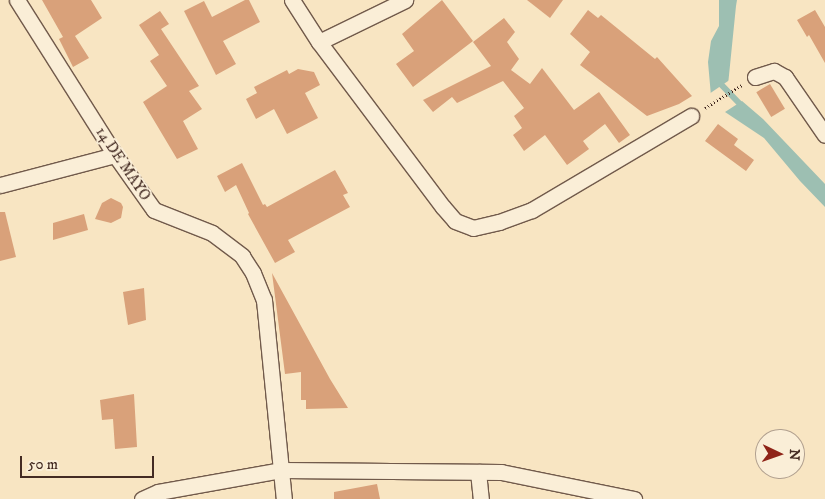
<!DOCTYPE html>
<style>
body{margin:0}
#map{position:relative;width:825px;height:499px;overflow:hidden;background:#f8e5c2;font-family:"IM FELL DW Pica",serif}
div>[style]{position:absolute}
[style*='--x']{left:calc(var(--x)*1px);top:calc(var(--y)*1px);width:calc(var(--w)*1px);rotate:calc(var(--a)*1deg)}
.water>*{inset:0;background:#9dbfb2}
.pier>*{inset:0;background:#f8e5c2}
.stream>*{height:5.5px;margin:-2.75px;padding:0 2.75px;transform-origin:2.75px;border-radius:2.75px;background:#9dbfb2}
.building>*{inset:0;background:#d9a17a;transform-origin:0 0}
.path>*{height:3px;margin-top:-1.5px;transform-origin:0;background:repeating-linear-gradient(90deg,#442b23 0 1px,transparent 0 3.5px)}
.roads{filter:drop-shadow(1px 0 #715a4b) drop-shadow(-1px 0 #715a4b) drop-shadow(0 1px #715a4b) drop-shadow(0 -1px #715a4b)}
.street>*{height:15px;margin:-7.5px;padding:0 7.5px;transform-origin:7.5px;border-radius:7.5px;background:#faeed7}
span{translate:-50% -50%;white-space:nowrap;text-align:center;line-height:1.15;-webkit-text-stroke:4px #faeed7;paint-order:stroke}
.street-label{font-size:15px;color:#442b23}
.north{position:absolute;left:755px;top:429px;width:50px;height:50px;box-sizing:border-box;background:#faeed7;border:1px solid #b1a08f;border-radius:50%;rotate:93deg;font-size:14px;font-weight:700;line-height:20px;text-align:center;color:#442b23}
.north::after{content:'';display:block;margin:auto;width:18px;height:22px;background:#8f2418;clip-path:polygon(50% 0,100% 100%,50% 72%,0 100%)}
.scale{position:absolute;left:20px;top:456px;width:134px;height:22px;box-sizing:border-box;border:2px solid #442b23;border-top:0;padding-left:6px;font-size:15px;line-height:18px;white-space:nowrap;color:#442b23;-webkit-text-stroke:4px #faeed7;paint-order:stroke}
</style>
<div id="map">
<div class="water">
<i style="clip-path:polygon(719px 0,737px 0,736px 6px,728px 85px,711px 96px,708px 62px,711px 41px,719px 26px)"></i>
<i style="clip-path:polygon(742px 101px,763px 119px,825px 184px,825px 207px,800px 181px,764px 138px,725px 112px)"></i>
</div>
<div class="pier">
<i style="clip-path:polygon(731px 79px,730px 87px,713px 98px,709px 98px,709px 94px)"></i>
</div>
<div class="stream">
<i style="--x:720;--y:83;--w:33;--a:46"></i>
</div>
<div class="building">
<i style="clip-path:polygon(42px 0,91px 0,102px 18px,75px 36px,89px 58px,73px 67px,59px 39px,63px 37px)"></i>
<i style="clip-path:polygon(245px 0,249px 0,260px 22px,223px 41px,236px 64px,216px 75px,184px 11px,204px 1px,212px 17px)"></i>
<i style="clip-path:polygon(442px 0,473px 41px,413px 87px,396px 64px,414px 51px,402px 34px)"></i>
<i style="clip-path:polygon(527px 0,563px 0,550px 18px)"></i>
<i style="clip-path:polygon(588px 10px,598px 18px,601px 15px,655px 59px,657px 57px,692px 96px,679px 104px,647px 116px,580px 65px,590px 52px,570px 34px)"></i>
<i style="clip-path:polygon(815px 10px,825px 27px,825px 63px,809px 35px,807px 37px,797px 20px)"></i>
<i style="clip-path:polygon(160px 11px,169px 24px,161px 29px,199px 86px,189px 91px,202px 109px,183px 121px,198px 149px,177px 159px,143px 102px,167px 86px,150px 61px,159px 55px,139px 25px)"></i>
<i style="clip-path:polygon(504px 18px,515px 32px,507px 42px,519px 59px,511px 70px,530px 84px,542px 68px,574px 110px,599px 92px,630px 135px,619px 143px,605px 124px,583px 141px,589px 149px,567px 165px,545px 135px,524px 151px,513px 135px,522px 128px,514px 116px,524px 108px,503px 81px,457px 103px,452px 97px,433px 112px,423px 100px,491px 66px,473px 42px)"></i>
<i style="clip-path:polygon(298px 69px,314px 72px,320px 85px,305px 93px,318px 118px,287px 134px,274px 109px,256px 119px,246px 99px,257px 93px,254px 87px,287px 70px,289px 74px)"></i>
<i style="left:770px;top:84px;width:29px;height:16px;rotate:59deg"></i>
<i style="clip-path:polygon(718px 124px,738px 139px,734px 145px,754px 160px,746px 171px,705px 141px)"></i>
<i style="clip-path:polygon(242px 163px,263px 205px,265px 204px,267px 207px,335px 170px,348px 193px,343px 195px,350px 207px,288px 240px,295px 252px,275px 263px,248px 214px,249px 213px,236px 185px,225px 192px,217px 176px)"></i>
<i style="clip-path:polygon(111px 198px,121px 203px,123px 207px,121px 218px,111px 223px,95px 219px,102px 203px)"></i>
<i style="clip-path:polygon(0 212px,5px 212px,16px 257px,0 261px)"></i>
<i style="clip-path:polygon(84px 214px,88px 230px,53px 240px,53px 223px)"></i>
<i style="clip-path:polygon(272px 273px,330px 379px,348px 408px,306px 409px,306px 400px,301px 400px,301px 372px,285px 374px)"></i>
<i style="clip-path:polygon(144px 288px,146px 320px,128px 325px,123px 292px)"></i>
<i style="clip-path:polygon(134px 394px,137px 447px,115px 449px,113px 419px,102px 420px,100px 400px)"></i>
<i style="clip-path:polygon(377px 484px,380px 499px,334px 499px,334px 492px)"></i>
</div>
<div class="path">
<i style="--x:705;--y:108;--w:44;--a:-31.9"></i>
</div>
<div class="roads">
<div class="street">
<i style="--x:17;--y:0;--w:183;--a:57.7"></i>
<i style="--x:115;--y:155;--w:67;--a:54.7"></i>
<i style="--x:154;--y:210;--w:62;--a:21.6"></i>
<i style="--x:212;--y:233;--w:38;--a:37"></i>
<i style="--x:242;--y:256;--w:20;--a:57"></i>
<i style="--x:253;--y:273;--w:29;--a:68"></i>
<i style="--x:264;--y:300;--w:200;--a:84.3"></i>
<i style="--x:292;--y:0;--w:50;--a:57.3"></i>
<i style="--x:319;--y:42;--w:206;--a:53.1"></i>
<i style="--x:443;--y:207;--w:18;--a:49"></i>
<i style="--x:455;--y:221;--w:19;--a:21"></i>
<i style="--x:473;--y:228;--w:27;--a:-13"></i>
<i style="--x:499;--y:222;--w:35;--a:-20"></i>
<i style="--x:532;--y:210;--w:185;--a:-30.6"></i>
<i style="--x:319;--y:42;--w:96;--a:-26"></i>
<i style="--x:755;--y:77;--w:20;--a:-18"></i>
<i style="--x:774;--y:71;--w:13;--a:29"></i>
<i style="--x:785;--y:77;--w:70;--a:55.4"></i>
<i style="--x:0;--y:185;--w:119;--a:-14.6"></i>
<i style="--x:478;--y:472;--w:27;--a:84"></i>
<i style="--x:142;--y:499;--w:17;--a:-24"></i>
<i style="--x:158;--y:492;--w:126;--a:-10.1"></i>
<i style="--x:282;--y:470;--w:219;--a:0.5"></i>
<i style="--x:501;--y:472;--w:136;--a:11.5"></i>
</div>
</div>
<div class="street-label">
<span style="left:123px;top:164px;rotate:56deg">14 DE MAYO</span>
</div>
<div class="north">N</div>
<div class="scale">50 m</div>
</div>
